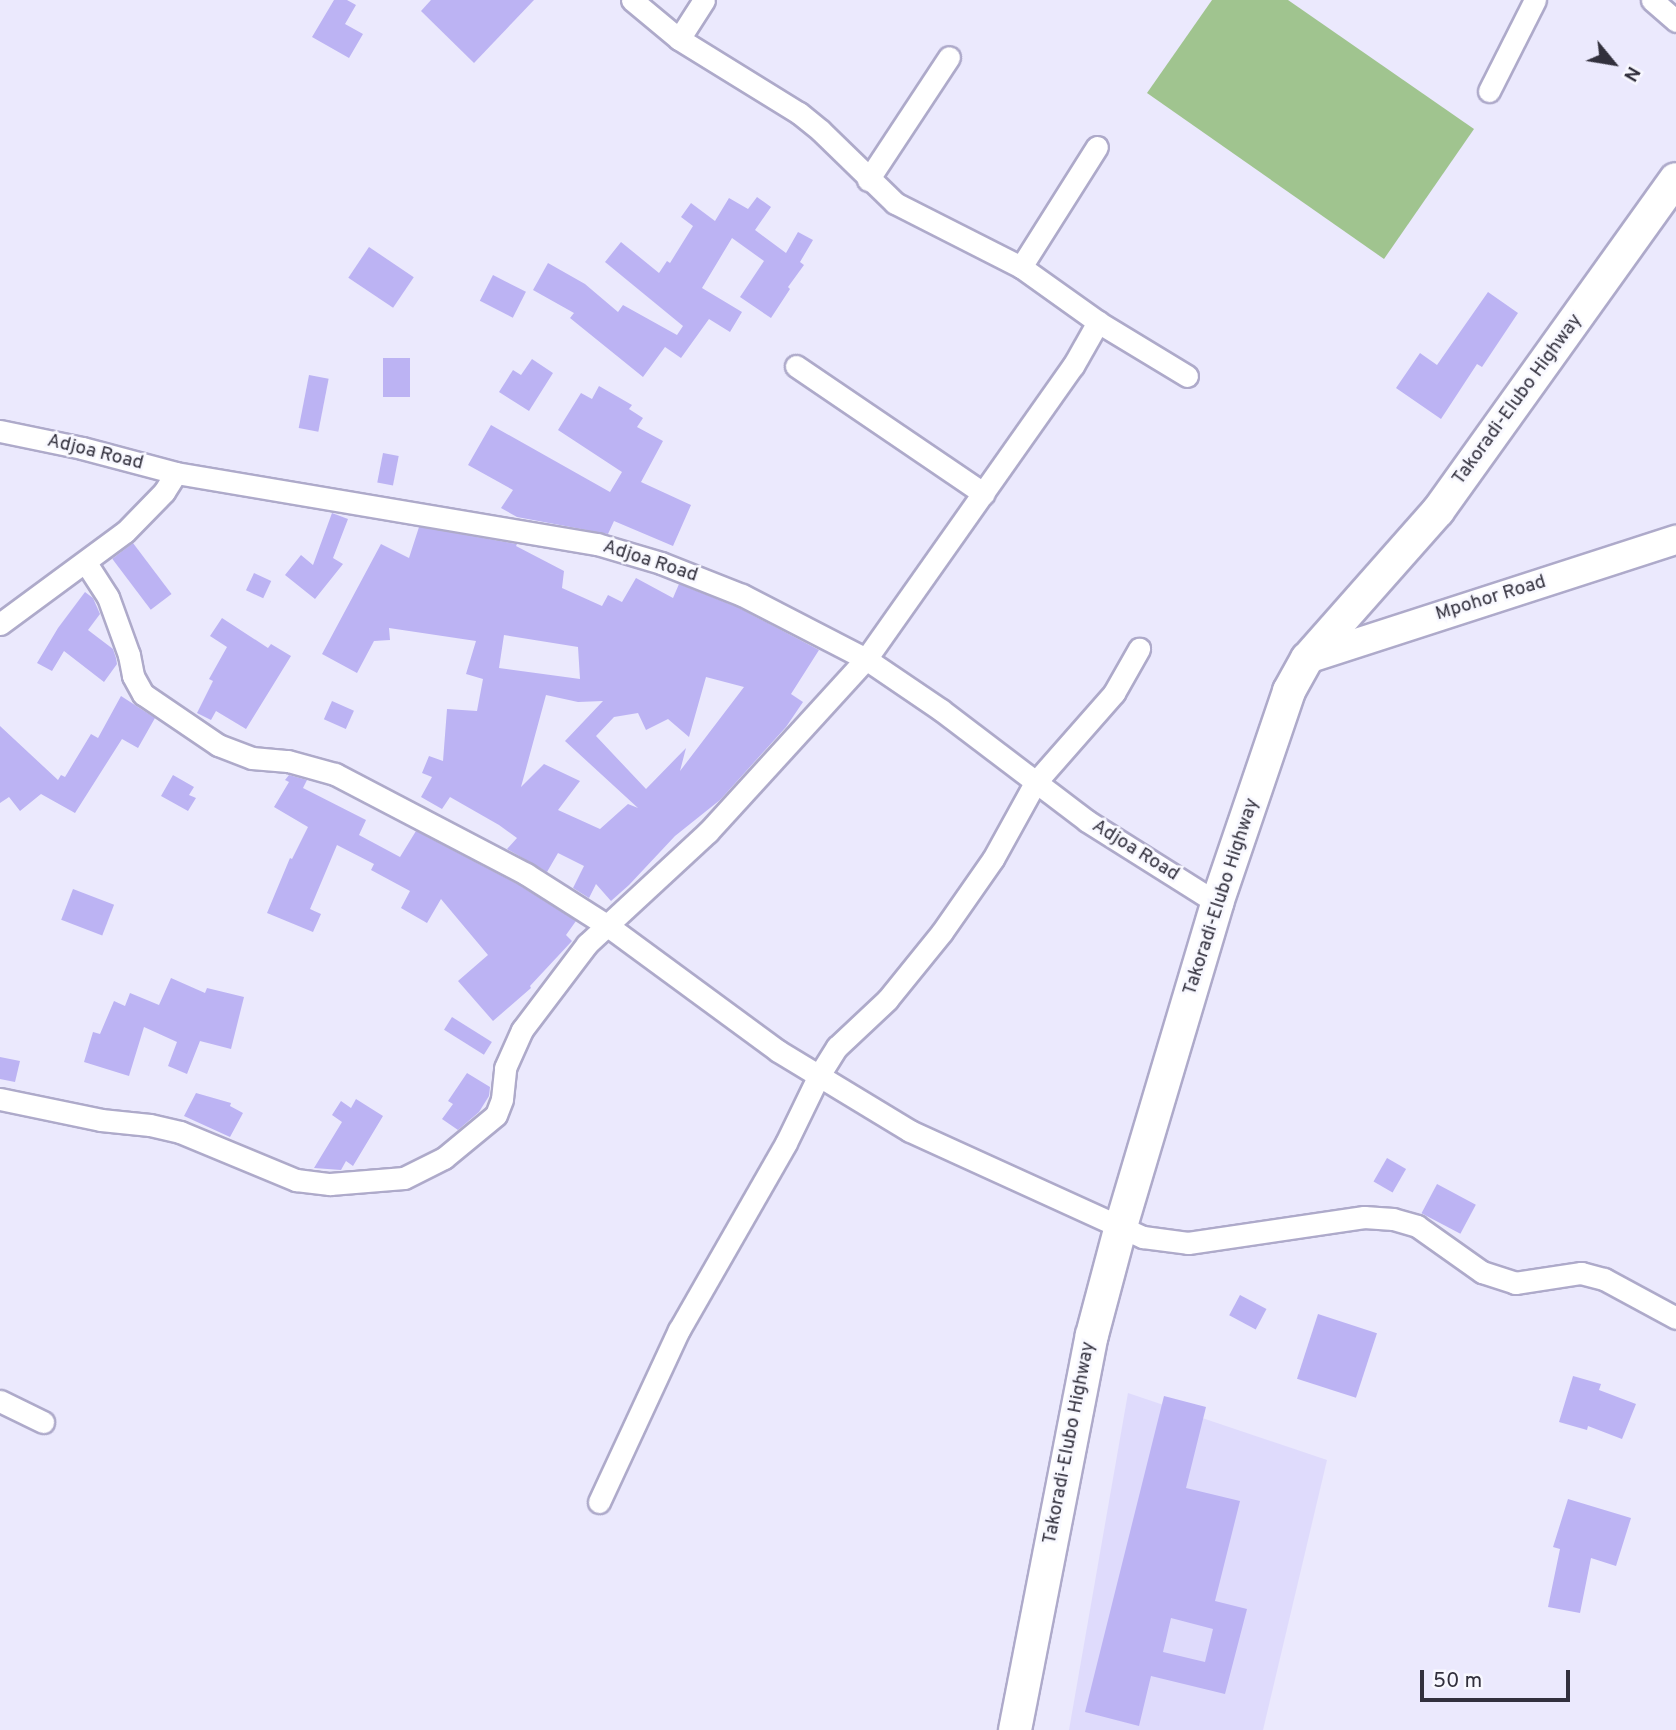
<!DOCTYPE html>
<style>
body{margin:0}
#map{position:relative;width:1676px;height:1730px;overflow:hidden;background:#ebe9fd;font-family:Overpass,sans-serif}
div>[style]{position:absolute}
[style*='--x']{left:calc(var(--x)*1px);top:calc(var(--y)*1px);width:calc(var(--w)*1px);rotate:calc(var(--a)*1deg)}
.built>*{inset:0;background:#dfdbfc}
.green>*{inset:0;background:#a0c48f}
.building>*{inset:0;background:#bcb3f3;transform-origin:0 0}
.roads{filter:drop-shadow(2px 0 #aeaaca) drop-shadow(-2px 0 #aeaaca) drop-shadow(0 2px #aeaaca) drop-shadow(0 -2px #aeaaca)}
.minor>*{height:21px;margin:-10.5px;padding:0 10.5px;transform-origin:10.5px;border-radius:10.5px;background:#fff}
.major>*{height:28px;margin:-14px;padding:0 14px;transform-origin:14px;border-radius:14px;background:#fff}
.highway>*{height:32px;margin:-16px;padding:0 16px;transform-origin:16px;border-radius:16px;background:#fff}
span{translate:-50% -50%;white-space:nowrap;text-align:center;line-height:1.15;-webkit-text-stroke:5px #f8f8ff;paint-order:stroke}
.street-label{font-size:19px;color:#32303d}
.north{position:absolute;left:1578px;top:28px;width:70px;height:70px;-webkit-text-stroke:5px #f8f8ff;paint-order:stroke;rotate:120deg;font-size:19px;font-weight:700;line-height:28px;text-align:center;color:#32303d}
.north::after{content:'';display:block;margin:auto;width:24px;height:32px;background:#32303d;clip-path:polygon(50% 0,100% 100%,50% 72%,0 100%)}
.scale{position:absolute;left:1420px;top:1670px;width:150px;height:32px;box-sizing:border-box;border:4px solid #32303d;border-top:0;padding-left:9px;font-size:21px;line-height:24px;white-space:nowrap;color:#32303d;-webkit-text-stroke:5px #f8f8ff;paint-order:stroke}
</style>
<div id="map">
<div class="built">
<i style="clip-path:polygon(1128px 1393px,1327px 1460px,1263px 1730px,1069px 1730px)"></i>
</div>
<div class="green">
<i style="clip-path:polygon(1212px 0,1288px 0,1474px 129px,1384px 259px,1147px 93px)"></i>
</div>
<div class="building">
<i style="clip-path:polygon(334px 0,347px 0,356px 5px,345px 24px,363px 34px,349px 58px,312px 37px)"></i>
<i style="clip-path:polygon(431px 0,534px 0,474px 63px,421px 11px)"></i>
<i style="clip-path:polygon(757px 197px,771px 207px,755px 230px,786px 253px,798px 232px,813px 240px,800px 262px,804px 265px,788px 287px,790px 289px,771px 318px,740px 297px,764px 261px,732px 238px,702px 288px,742px 312px,730px 332px,709px 319px,681px 358px,665px 347px,643px 377px,570px 318px,574px 313px,533px 290px,548px 263px,585px 284px,618px 312px,623px 305px,677px 335px,683px 326px,605px 262px,621px 242px,659px 273px,667px 261px,670px 263px,693px 226px,681px 217px,691px 203px,715px 221px,729px 198px,748px 209px)"></i>
<i style="left:369px;top:247px;width:54px;height:37px;rotate:34deg"></i>
<i style="left:493px;top:275px;width:37px;height:29px;rotate:27deg"></i>
<i style="clip-path:polygon(1488px 292px,1518px 313px,1482px 367px,1477px 364px,1441px 419px,1396px 388px,1420px 353px,1437px 365px)"></i>
<i style="left:383px;top:358px;width:27px;height:39px"></i>
<i style="clip-path:polygon(532px 359px,553px 373px,529px 411px,499px 392px,513px 370px,521px 375px)"></i>
<i style="left:309px;top:375px;width:20px;height:54px;rotate:11deg"></i>
<i style="clip-path:polygon(599px 386px,632px 405px,629px 409px,643px 418px,637px 427px,663px 441px,641px 482px,691px 505px,673px 546px,614px 521px,608px 534px,517px 517px,501px 508px,513px 490px,468px 465px,491px 425px,610px 492px,622px 472px,558px 430px,581px 393px,592px 399px)"></i>
<i style="left:383px;top:453px;width:16px;height:30px;rotate:11deg"></i>
<i style="clip-path:polygon(332px 513px,348px 519px,333px 558px,343px 564px,315px 599px,285px 575px,301px 555px,313px 565px)"></i>
<i style="clip-path:polygon(evenodd,419px 527px,517px 544px,516px 546px,564px 571px,562px 588px,602px 606px,608px 595px,622px 602px,636px 578px,673px 598px,679px 584px,737px 607px,819px 650px,791px 694px,803px 702px,786px 727px,720px 800px,675px 836px,629px 885px,611px 901px,596px 884px,589px 898px,573px 888px,584px 866px,558px 853px,547px 872px,507px 849px,517px 838px,499px 825px,450px 797px,442px 809px,421px 797px,432px 777px,422px 773px,429px 756px,443px 761px,447px 709px,477px 711px,483px 679px,466px 674px,476px 641px,389px 628px,390px 640px,374px 641px,357px 673px,322px 654px,381px 544px,409px 558px,419px 527px,504px 635px,578px 647px,580px 679px,499px 668px,504px 635px,419px 527px,706px 677px,744px 687px,680px 771px,686px 748px,646px 789px,596px 736px,614px 717px,638px 713px,646px 730px,668px 719px,689px 737px,706px 677px,419px 527px,546px 695px,578px 702px,603px 701px,565px 741px,638px 808px,628px 804px,600px 829px,558px 810px,580px 781px,544px 764px,521px 787px,546px 695px)"></i>
<i style="left:133px;top:543px;width:64px;height:26px;rotate:53deg"></i>
<i style="left:254px;top:573px;width:19px;height:19px;rotate:25deg"></i>
<i style="clip-path:polygon(85px 592px,93px 598px,100px 614px,88px 630px,113px 649px,116px 658px,117px 664px,104px 682px,64px 651px,52px 671px,37px 663px,58px 628px)"></i>
<i style="clip-path:polygon(222px 618px,268px 648px,271px 644px,291px 656px,246px 729px,216px 711px,211px 720px,197px 713px,213px 681px,209px 679px,227px 647px,210px 636px)"></i>
<i style="clip-path:polygon(121px 696px,155px 718px,138px 748px,122px 739px,75px 813px,41px 794px,20px 811px,9px 797px,0 803px,0 726px,58px 780px,61px 775px,65px 777px,91px 734px,98px 738px)"></i>
<i style="left:332px;top:701px;width:24px;height:20px;rotate:24deg"></i>
<i style="clip-path:polygon(173px 775px,194px 787px,189px 795px,196px 798px,188px 811px,161px 796px)"></i>
<i style="clip-path:polygon(289px 775px,307px 780px,303px 788px,366px 820px,359px 835px,400px 857px,416px 831px,519px 885px,576px 921px,566px 935px,572px 941px,530px 986px,531px 988px,493px 1021px,458px 981px,488px 955px,441px 899px,427px 923px,401px 908px,410px 891px,371px 870px,374px 864px,337px 845px,310px 909px,321px 914px,313px 932px,267px 913px,290px 858px,292px 859px,308px 827px,274px 807px,289px 782px,285px 780px)"></i>
<i style="left:73px;top:889px;width:44px;height:33px;rotate:21deg"></i>
<i style="clip-path:polygon(171px 978px,205px 993px,207px 988px,244px 997px,231px 1049px,200px 1041px,187px 1074px,168px 1066px,177px 1042px,144px 1027px,129px 1076px,84px 1062px,93px 1032px,100px 1034px,114px 1001px,125px 1006px,130px 993px,159px 1005px)"></i>
<i style="left:452px;top:1017px;width:47px;height:15px;rotate:32deg"></i>
<i style="clip-path:polygon(0 1057px,20px 1061px,15px 1082px,0 1079px)"></i>
<i style="clip-path:polygon(467px 1073px,490px 1087px,489px 1096px,479px 1112px,458px 1130px,442px 1119px,453px 1104px,448px 1101px)"></i>
<i style="clip-path:polygon(196px 1093px,231px 1103px,230px 1106px,243px 1113px,230px 1137px,184px 1116px)"></i>
<i style="clip-path:polygon(356px 1099px,383px 1116px,353px 1166px,346px 1161px,341px 1170px,314px 1168px,342px 1122px,332px 1115px,341px 1101px,351px 1108px)"></i>
<i style="left:1387px;top:1158px;width:22px;height:27px;rotate:30deg"></i>
<i style="left:1437px;top:1184px;width:44px;height:33px;rotate:28deg"></i>
<i style="left:1240px;top:1295px;width:30px;height:23px;rotate:28deg"></i>
<i style="left:1318px;top:1314px;width:62px;height:68px;rotate:18deg"></i>
<i style="clip-path:polygon(1573px 1376px,1601px 1384px,1599px 1390px,1636px 1404px,1622px 1439px,1588px 1426px,1587px 1430px,1559px 1422px)"></i>
<i style="clip-path:polygon(evenodd,1164px 1396px,1206px 1407px,1186px 1488px,1240px 1501px,1215px 1601px,1247px 1609px,1225px 1694px,1151px 1676px,1139px 1726px,1085px 1712px,1164px 1396px,1171px 1618px,1213px 1629px,1205px 1662px,1163px 1652px,1171px 1618px)"></i>
<i style="clip-path:polygon(1568px 1499px,1631px 1518px,1616px 1566px,1591px 1558px,1580px 1613px,1548px 1607px,1560px 1549px,1553px 1547px)"></i>
</div>
<div class="roads">
<div class="minor">
<i style="--x:632;--y:0;--w:61;--a:39.7"></i>
<i style="--x:679;--y:39;--w:141;--a:31.7"></i>
<i style="--x:799;--y:113;--w:28;--a:39"></i>
<i style="--x:821;--y:131;--w:103;--a:44.2"></i>
<i style="--x:895;--y:203;--w:141;--a:26.9"></i>
<i style="--x:1021;--y:267;--w:95;--a:35.5"></i>
<i style="--x:1098;--y:322;--w:104;--a:31.2"></i>
<i style="--x:1652;--y:0;--w:32;--a:41"></i>
<i style="--x:679;--y:39;--w:46;--a:-57.3"></i>
<i style="--x:1489;--y:91;--w:102;--a:-63.2"></i>
<i style="--x:868;--y:180;--w:147;--a:-56.6"></i>
<i style="--x:1021;--y:267;--w:142;--a:-57.7"></i>
<i style="--x:796;--y:366;--w:227;--a:34.2"></i>
<i style="--x:0;--y:431;--w:84;--a:11.7"></i>
<i style="--x:82;--y:448;--w:97;--a:14.9"></i>
<i style="--x:176;--y:473;--w:427;--a:9.6"></i>
<i style="--x:597;--y:544;--w:67;--a:16.5"></i>
<i style="--x:661;--y:563;--w:87;--a:21.6"></i>
<i style="--x:742;--y:595;--w:140;--a:27.3"></i>
<i style="--x:866;--y:659;--w:91;--a:34.2"></i>
<i style="--x:941;--y:710;--w:183;--a:37.2"></i>
<i style="--x:1087;--y:821;--w:154;--a:32.2"></i>
<i style="--x:86;--y:563;--w:40;--a:57.1"></i>
<i style="--x:108;--y:597;--w:62;--a:70.1"></i>
<i style="--x:129;--y:655;--w:21;--a:79"></i>
<i style="--x:133;--y:676;--w:21;--a:61"></i>
<i style="--x:143;--y:694;--w:91;--a:34.2"></i>
<i style="--x:218;--y:745;--w:36;--a:21"></i>
<i style="--x:252;--y:758;--w:36;--a:5"></i>
<i style="--x:288;--y:761;--w:49;--a:15.5"></i>
<i style="--x:335;--y:774;--w:216;--a:27.6"></i>
<i style="--x:526;--y:874;--w:97;--a:32.4"></i>
<i style="--x:608;--y:926;--w:211;--a:36.3"></i>
<i style="--x:778;--y:1051;--w:154;--a:31.2"></i>
<i style="--x:910;--y:1131;--w:256;--a:24.5"></i>
<i style="--x:1143;--y:1237;--w:45;--a:7.6"></i>
<i style="--x:1188;--y:1243;--w:178;--a:-8.4"></i>
<i style="--x:1364;--y:1217;--w:29;--a:4"></i>
<i style="--x:1393;--y:1219;--w:25;--a:16"></i>
<i style="--x:1417;--y:1226;--w:80;--a:35.3"></i>
<i style="--x:1482;--y:1272;--w:35;--a:18"></i>
<i style="--x:1515;--y:1283;--w:67;--a:-8.6"></i>
<i style="--x:1581;--y:1273;--w:24;--a:15"></i>
<i style="--x:1604;--y:1279;--w:82;--a:28.4"></i>
<i style="--x:0;--y:624;--w:155;--a:-36.4"></i>
<i style="--x:125;--y:532;--w:56;--a:-45.7"></i>
<i style="--x:164;--y:492;--w:22;--a:-58"></i>
<i style="--x:0;--y:1099;--w:103;--a:11.7"></i>
<i style="--x:101;--y:1120;--w:49;--a:5.8"></i>
<i style="--x:150;--y:1125;--w:31;--a:13"></i>
<i style="--x:180;--y:1132;--w:126;--a:22.5"></i>
<i style="--x:296;--y:1180;--w:34;--a:7"></i>
<i style="--x:330;--y:1184;--w:74;--a:-4.6"></i>
<i style="--x:404;--y:1178;--w:45;--a:-26.6"></i>
<i style="--x:444;--y:1158;--w:67;--a:-39.6"></i>
<i style="--x:496;--y:1115;--w:17;--a:-69"></i>
<i style="--x:502;--y:1099;--w:31;--a:-84"></i>
<i style="--x:505;--y:1068;--w:42;--a:-65.9"></i>
<i style="--x:522;--y:1030;--w:108;--a:-52.9"></i>
<i style="--x:587;--y:944;--w:165;--a:-42.8"></i>
<i style="--x:708;--y:832;--w:234;--a:-47.6"></i>
<i style="--x:866;--y:659;--w:359;--a:-54.8"></i>
<i style="--x:1073;--y:366;--w:51;--a:-60.4"></i>
<i style="--x:0;--y:1401;--w:48;--a:26"></i>
<i style="--x:599;--y:1502;--w:190;--a:-65.1"></i>
<i style="--x:679;--y:1330;--w:215;--a:-60.2"></i>
<i style="--x:786;--y:1143;--w:73;--a:-64.1"></i>
<i style="--x:818;--y:1077;--w:36;--a:-58"></i>
<i style="--x:837;--y:1047;--w:69;--a:-43.2"></i>
<i style="--x:887;--y:1000;--w:87;--a:-51"></i>
<i style="--x:942;--y:932;--w:89;--a:-55.1"></i>
<i style="--x:993;--y:859;--w:87;--a:-61.1"></i>
<i style="--x:1035;--y:783;--w:120;--a:-48.7"></i>
<i style="--x:1114;--y:693;--w:51;--a:-60.4"></i>
</div>
<div class="major">
<i style="--x:1307;--y:659;--w:388;--a:-17.9"></i>
</div>
<div class="highway">
<i style="--x:1015;--y:1730;--w:402;--a:-79"></i>
<i style="--x:1092;--y:1335;--w:113;--a:-75.1"></i>
<i style="--x:1121;--y:1226;--w:337;--a:-73.4"></i>
<i style="--x:1217;--y:903;--w:224;--a:-71.2"></i>
<i style="--x:1289;--y:691;--w:37;--a:-61"></i>
<i style="--x:1307;--y:659;--w:198;--a:-48.5"></i>
<i style="--x:1438;--y:511;--w:408;--a:-54.4"></i>
</div>
</div>
<div class="street-label">
<span style="left:1518px;top:400px;rotate:-54deg">Takoradi-Elubo Highway</span>
<span style="left:95px;top:453px;rotate:14deg">Adjoa Road</span>
<span style="left:650px;top:562px;rotate:18deg">Adjoa Road</span>
<span style="left:1491px;top:599px;rotate:-17deg">Mpohor Road</span>
<span style="left:1135px;top:851px;rotate:32deg">Adjoa Road</span>
<span style="left:1222px;top:897px;rotate:-72deg">Takoradi-Elubo Highway</span>
<span style="left:1070px;top:1443px;rotate:-79deg">Takoradi-Elubo Highway</span>
</div>
<div class="north">N</div>
<div class="scale">50 m</div>
</div>
